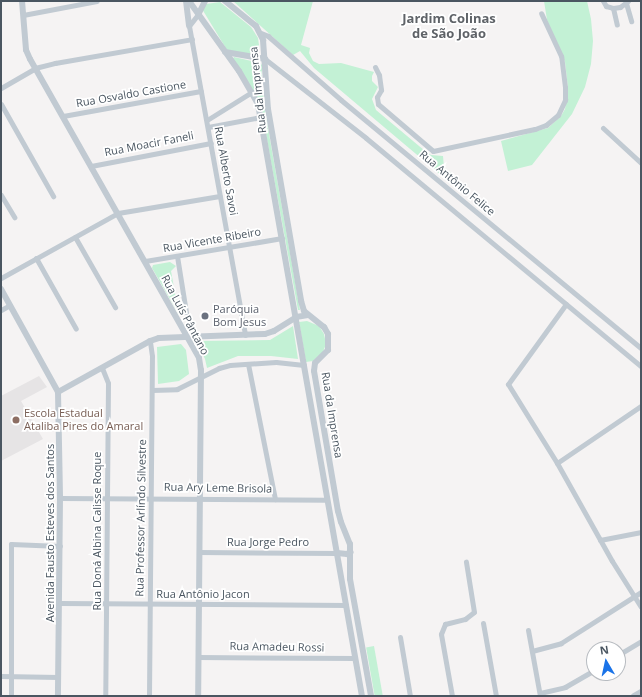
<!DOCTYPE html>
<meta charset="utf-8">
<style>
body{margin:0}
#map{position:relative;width:642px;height:697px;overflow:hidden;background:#f5f3f3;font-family:"Open Sans",sans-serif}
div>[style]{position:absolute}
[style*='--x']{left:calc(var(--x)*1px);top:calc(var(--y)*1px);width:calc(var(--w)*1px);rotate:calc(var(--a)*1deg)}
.education>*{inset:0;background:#e6e4e5}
.green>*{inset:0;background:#c3f1d5;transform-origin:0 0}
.minor>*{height:5px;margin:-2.5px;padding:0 2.5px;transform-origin:2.5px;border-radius:2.5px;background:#c1cad2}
.tertiary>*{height:6px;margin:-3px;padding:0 3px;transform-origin:3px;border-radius:3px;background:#c1cad2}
.dots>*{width:11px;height:11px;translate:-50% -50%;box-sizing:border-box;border:2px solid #fff;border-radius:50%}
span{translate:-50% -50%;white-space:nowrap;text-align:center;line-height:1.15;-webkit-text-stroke:3.5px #fff;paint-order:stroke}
.street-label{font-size:11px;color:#4a5661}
.worship-label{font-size:11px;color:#5b616d}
.left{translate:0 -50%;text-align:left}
.education-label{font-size:11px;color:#785e54}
.quarter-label{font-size:13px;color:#5f6368;font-weight:700}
.frame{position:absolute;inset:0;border:2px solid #4a5661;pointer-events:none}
.north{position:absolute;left:586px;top:641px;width:40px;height:40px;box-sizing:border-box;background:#fff;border:1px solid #b7bbc0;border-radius:50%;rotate:351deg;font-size:11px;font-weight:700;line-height:16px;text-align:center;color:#4a5661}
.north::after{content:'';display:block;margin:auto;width:14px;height:18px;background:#1a73e8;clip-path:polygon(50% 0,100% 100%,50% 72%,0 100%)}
</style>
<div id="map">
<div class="education">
<i style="clip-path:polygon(39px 376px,47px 387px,21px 401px,43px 439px,1px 461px,1px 396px)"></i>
</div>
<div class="green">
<i style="clip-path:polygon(233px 1px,313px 1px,301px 45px,310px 48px,309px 53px,313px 61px,319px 64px,341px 63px,374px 72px,372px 76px,372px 81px,378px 87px,372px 99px,376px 110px,425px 151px,431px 155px,443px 156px,444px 167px,462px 183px,454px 186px,314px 68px,300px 51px,293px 55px)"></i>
<i style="clip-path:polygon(544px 1px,587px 1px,591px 19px,593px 41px,591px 64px,585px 87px,572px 114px,532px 165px,508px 171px,501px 141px,548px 128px,561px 116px,565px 109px,568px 88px,565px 62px,547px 20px)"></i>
<i style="clip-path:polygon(220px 2px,251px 27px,258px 38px,259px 45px,258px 50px,254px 55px,227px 50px,202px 9px,206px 4px)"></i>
<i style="clip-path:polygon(234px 57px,260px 63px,262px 65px,262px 83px,265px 111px,300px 310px,298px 310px,260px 101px,232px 60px)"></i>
<i style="clip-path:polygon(170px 262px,176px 266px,171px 271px,177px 304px,183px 306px,179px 315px,152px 268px,153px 265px)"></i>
<i style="clip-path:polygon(307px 321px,319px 326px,324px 334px,326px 344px,323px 352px,313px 361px,306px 362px,299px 322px)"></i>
<i style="clip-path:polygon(293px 326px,298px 359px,271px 356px,238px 356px,207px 368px,205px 359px,196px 341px,270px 340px)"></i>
<i style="clip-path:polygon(181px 344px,186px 350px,189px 374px,179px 381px,158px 384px,157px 347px)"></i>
<i style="left:374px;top:646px;width:51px;height:8px;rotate:80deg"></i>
</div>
<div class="minor">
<i style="--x:603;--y:1;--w:6;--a:59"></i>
<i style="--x:606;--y:6;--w:7;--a:16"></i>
<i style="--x:613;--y:8;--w:7;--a:-8"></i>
<i style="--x:620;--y:7;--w:10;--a:-37"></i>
<i style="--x:626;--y:3;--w:19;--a:74"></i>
<i style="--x:613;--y:8;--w:17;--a:77"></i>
<i style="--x:199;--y:13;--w:16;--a:128"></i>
<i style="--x:189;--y:26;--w:314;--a:79.7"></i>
<i style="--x:23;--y:15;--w:75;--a:-10.7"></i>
<i style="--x:261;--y:33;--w:8;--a:23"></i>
<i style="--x:268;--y:36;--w:97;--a:41.2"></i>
<i style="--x:341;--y:100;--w:389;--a:39.6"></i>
<i style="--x:265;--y:59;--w:128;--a:38"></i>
<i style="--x:366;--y:138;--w:357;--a:39.7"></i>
<i style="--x:375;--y:67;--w:9;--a:63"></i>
<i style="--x:379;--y:75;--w:15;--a:82"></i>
<i style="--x:381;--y:90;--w:8;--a:120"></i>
<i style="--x:377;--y:97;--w:7;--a:82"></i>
<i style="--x:378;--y:104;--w:72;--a:40.5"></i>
<i style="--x:433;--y:151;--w:104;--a:-12.2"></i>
<i style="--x:535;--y:129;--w:12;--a:-20"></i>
<i style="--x:546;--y:125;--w:16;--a:-40"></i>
<i style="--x:558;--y:115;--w:17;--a:-65"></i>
<i style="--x:565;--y:100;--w:13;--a:-90"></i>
<i style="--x:565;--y:87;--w:31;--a:-97"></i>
<i style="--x:561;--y:56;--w:47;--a:-114.9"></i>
<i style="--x:1;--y:88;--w:39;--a:-30"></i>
<i style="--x:35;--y:68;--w:21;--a:-14"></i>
<i style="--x:55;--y:63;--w:139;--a:-9.9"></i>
<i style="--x:1;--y:104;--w:106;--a:60.5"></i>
<i style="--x:63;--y:116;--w:140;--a:-10.3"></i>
<i style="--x:207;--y:120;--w:53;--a:-31.9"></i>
<i style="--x:208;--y:127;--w:54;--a:-10.7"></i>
<i style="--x:603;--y:128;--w:52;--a:42.6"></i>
<i style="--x:91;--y:166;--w:122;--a:-10.9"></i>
<i style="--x:1;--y:195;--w:26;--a:59"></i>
<i style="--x:75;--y:237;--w:81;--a:60.3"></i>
<i style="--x:177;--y:256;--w:57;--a:80.9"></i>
<i style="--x:36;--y:258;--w:81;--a:60.6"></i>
<i style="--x:145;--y:261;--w:139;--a:-9.5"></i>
<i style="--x:1;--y:278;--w:134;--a:-29.1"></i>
<i style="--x:118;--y:213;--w:103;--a:-9.5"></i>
<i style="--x:566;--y:304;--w:99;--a:125.9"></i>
<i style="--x:508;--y:384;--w:93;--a:58.2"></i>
<i style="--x:557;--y:463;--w:112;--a:60.7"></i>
<i style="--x:612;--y:561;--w:54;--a:57.8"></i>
<i style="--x:1;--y:310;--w:10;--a:-29"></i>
<i style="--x:248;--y:364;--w:138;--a:78.7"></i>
<i style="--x:102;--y:368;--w:16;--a:68"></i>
<i style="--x:108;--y:383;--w:313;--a:90.5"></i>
<i style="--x:152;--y:390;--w:25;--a:-2"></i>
<i style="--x:177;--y:389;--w:47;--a:-26.6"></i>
<i style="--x:219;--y:368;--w:11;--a:-15"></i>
<i style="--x:230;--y:365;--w:46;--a:-3.7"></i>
<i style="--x:276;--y:362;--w:28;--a:6"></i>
<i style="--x:557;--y:463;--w:102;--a:-34.2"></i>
<i style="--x:60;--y:498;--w:267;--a:0.4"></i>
<i style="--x:600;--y:540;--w:42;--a:-11"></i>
<i style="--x:199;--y:552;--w:138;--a:0.4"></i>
<i style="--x:59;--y:603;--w:287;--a:0.4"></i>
<i style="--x:483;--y:623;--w:74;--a:79.9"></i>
<i style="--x:528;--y:630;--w:67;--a:79.7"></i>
<i style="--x:400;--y:637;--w:60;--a:80.4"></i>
<i style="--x:532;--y:651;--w:30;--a:-15"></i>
<i style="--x:561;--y:643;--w:95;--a:-32.5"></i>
<i style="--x:618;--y:655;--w:27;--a:-31"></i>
<i style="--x:198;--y:657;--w:157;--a:0.4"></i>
<i style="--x:1;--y:676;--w:57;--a:1"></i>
<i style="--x:540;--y:693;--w:26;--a:-13"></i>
<i style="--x:565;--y:687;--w:34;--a:-30"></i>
<i style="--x:11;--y:696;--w:152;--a:-90"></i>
<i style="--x:11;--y:544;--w:49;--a:2.3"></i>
<i style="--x:149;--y:696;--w:340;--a:-89.5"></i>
<i style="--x:152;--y:356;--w:15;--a:-98"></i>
<i style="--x:452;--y:696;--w:63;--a:-100.1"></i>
<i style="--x:441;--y:634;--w:11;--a:-68"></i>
<i style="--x:445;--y:624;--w:21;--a:-14"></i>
<i style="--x:465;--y:619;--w:11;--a:-38"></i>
<i style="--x:474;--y:612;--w:51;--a:-99.1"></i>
</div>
<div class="tertiary">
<i style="--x:22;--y:1;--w:49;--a:85.3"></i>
<i style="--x:26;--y:50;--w:10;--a:66"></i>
<i style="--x:30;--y:59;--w:343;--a:60.5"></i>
<i style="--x:199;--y:358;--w:12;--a:81"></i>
<i style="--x:201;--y:370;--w:326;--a:90.5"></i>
<i style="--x:186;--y:1;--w:25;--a:83"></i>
<i style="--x:189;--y:1;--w:86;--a:54.5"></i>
<i style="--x:239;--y:71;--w:38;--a:60"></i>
<i style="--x:258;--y:104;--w:601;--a:80.04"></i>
<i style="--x:225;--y:1;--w:40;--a:39"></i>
<i style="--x:256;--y:26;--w:16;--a:63"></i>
<i style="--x:263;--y:40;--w:69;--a:85.9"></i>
<i style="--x:268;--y:109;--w:195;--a:80.2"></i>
<i style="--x:301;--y:301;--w:10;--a:73"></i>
<i style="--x:304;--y:311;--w:26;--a:39"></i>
<i style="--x:324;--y:327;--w:8;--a:60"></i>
<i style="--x:328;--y:334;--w:16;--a:90"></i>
<i style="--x:328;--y:350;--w:18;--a:135"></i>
<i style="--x:315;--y:363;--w:8;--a:97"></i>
<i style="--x:314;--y:371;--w:142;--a:80.3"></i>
<i style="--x:338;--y:511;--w:11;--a:75"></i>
<i style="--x:341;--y:522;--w:24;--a:68"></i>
<i style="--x:350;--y:544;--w:35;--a:90"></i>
<i style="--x:350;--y:579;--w:119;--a:79.8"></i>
<i style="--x:199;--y:13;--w:13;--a:-63"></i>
<i style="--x:225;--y:52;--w:41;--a:9.9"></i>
<i style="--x:1;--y:289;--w:118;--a:61"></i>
<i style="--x:58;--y:392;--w:106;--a:88.9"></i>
<i style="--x:60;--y:498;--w:198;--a:90.6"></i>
<i style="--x:58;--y:392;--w:105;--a:-29"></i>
<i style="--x:150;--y:341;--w:9;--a:-18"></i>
<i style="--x:159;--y:338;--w:106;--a:-2.2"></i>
<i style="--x:265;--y:334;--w:9;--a:-18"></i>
<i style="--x:274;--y:331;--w:26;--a:-32"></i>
<i style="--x:296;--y:317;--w:12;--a:-9"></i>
<i style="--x:337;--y:553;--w:10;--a:6"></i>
<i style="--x:347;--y:554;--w:4;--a:-27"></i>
<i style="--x:634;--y:696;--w:8;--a:-30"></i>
</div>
<div class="dots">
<i style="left:205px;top:316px;background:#6b7280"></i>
<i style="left:16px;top:420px;background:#8d6e63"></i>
</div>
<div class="street-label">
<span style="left:258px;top:90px;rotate:-96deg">Rua da Imprensa</span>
<span style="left:131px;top:94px;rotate:-10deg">Rua Osvaldo Castione</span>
<span style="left:149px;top:144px;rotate:-11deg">Rua Moacir Faneli</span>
<span style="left:226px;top:171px;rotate:80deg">Rua Alberto Savoi</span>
<span style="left:457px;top:183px;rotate:40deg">Rua Antônio Felice</span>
<span style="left:212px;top:240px;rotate:-10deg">Rua Vicente Ribeiro</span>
<span style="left:185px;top:315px;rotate:62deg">Rua Luís Pântano</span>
<span style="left:332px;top:415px;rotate:81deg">Rua da Imprensa</span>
<span style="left:218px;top:488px;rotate:1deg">Rua Ary Leme Brisola</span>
<span style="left:141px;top:518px;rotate:-89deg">Rua Professor Arlíndo Silvestre</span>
<span style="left:97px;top:531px;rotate:-90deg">Rua Doná Albina Calisse Roque</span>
<span style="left:50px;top:533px;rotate:-90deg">Avenida Fausto Esteves dos Santos</span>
<span style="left:268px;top:542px">Rua Jorge Pedro</span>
<span style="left:203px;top:594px">Rua Antônio Jacon</span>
<span style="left:277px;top:647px;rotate:1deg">Rua Amadeu Rossi</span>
</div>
<div class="worship-label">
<span class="left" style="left:213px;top:316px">Paróquia<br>Bom Jesus</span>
</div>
<div class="education-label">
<span class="left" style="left:24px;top:420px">Escola Estadual<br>Ataliba Pires do Amaral</span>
</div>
<div class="quarter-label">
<span style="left:449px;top:26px">Jardim Colinas<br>de São João</span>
</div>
<div class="frame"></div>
<div class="north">N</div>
</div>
